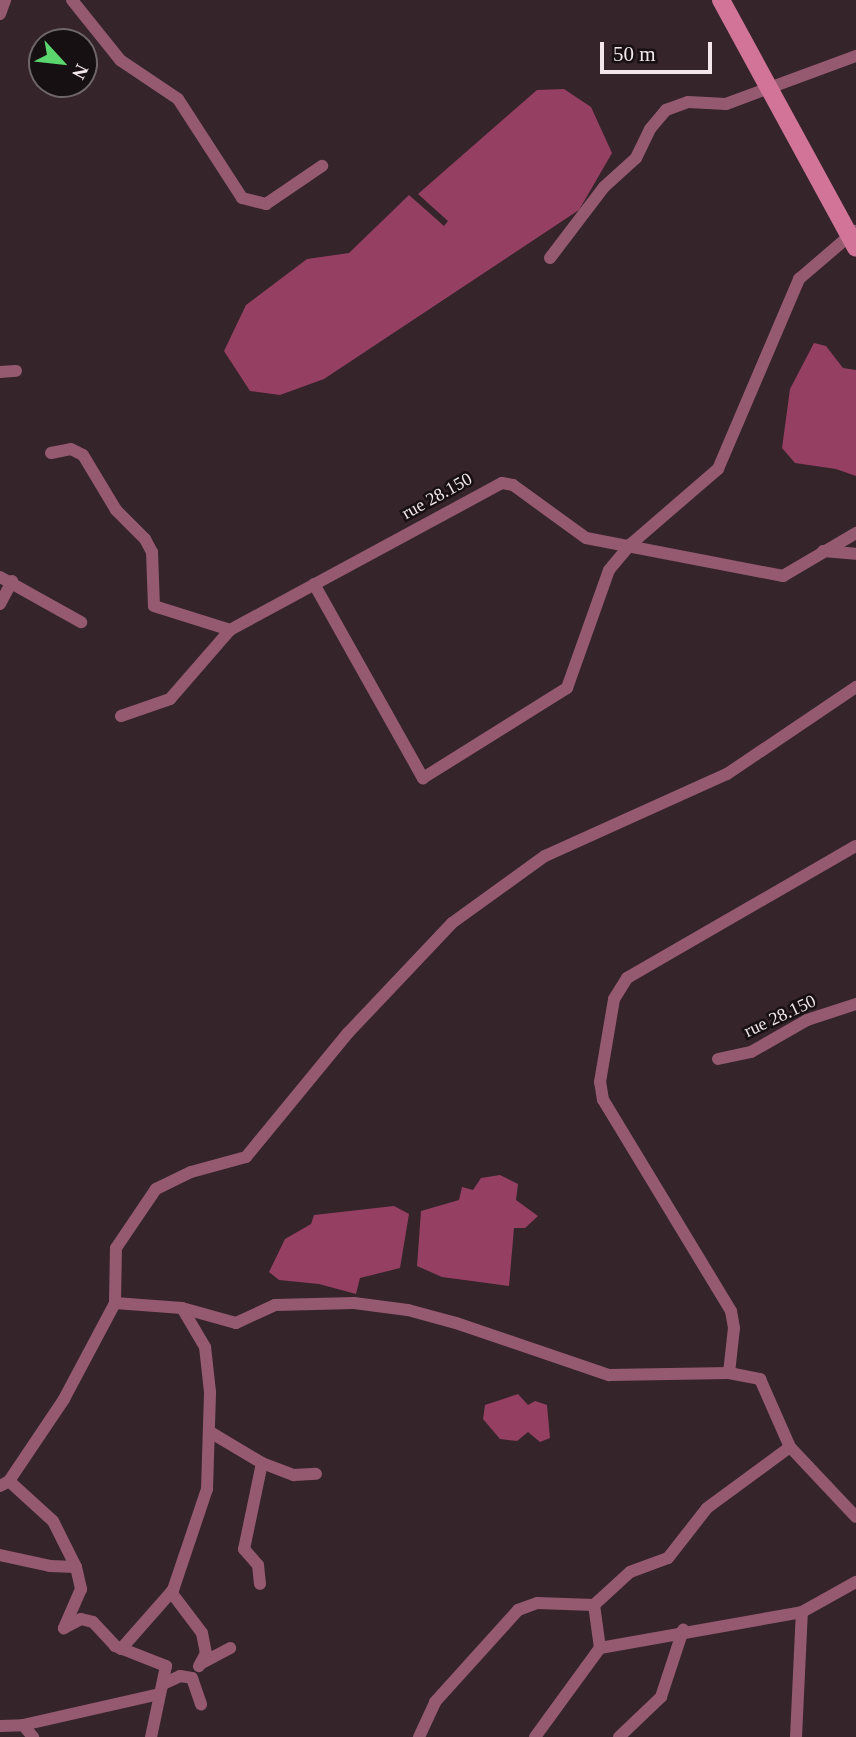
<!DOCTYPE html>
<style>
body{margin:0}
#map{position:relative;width:856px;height:1737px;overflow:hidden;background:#35242a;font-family:"Times New Roman",serif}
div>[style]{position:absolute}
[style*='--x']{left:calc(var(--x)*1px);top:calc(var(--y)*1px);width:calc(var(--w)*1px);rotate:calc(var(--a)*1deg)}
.water>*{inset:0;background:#953f63}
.street>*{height:12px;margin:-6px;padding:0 6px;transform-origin:6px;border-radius:6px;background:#955a70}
.secondary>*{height:18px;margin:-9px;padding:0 9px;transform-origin:9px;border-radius:9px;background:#d27498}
span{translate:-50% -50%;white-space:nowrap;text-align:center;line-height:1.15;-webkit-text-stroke:5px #171012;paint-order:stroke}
.street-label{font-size:18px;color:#f3e7eb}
.north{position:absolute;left:28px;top:28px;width:70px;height:70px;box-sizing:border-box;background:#171012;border:2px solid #6f6669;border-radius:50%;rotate:117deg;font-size:19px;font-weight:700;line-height:28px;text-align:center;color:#f3e7eb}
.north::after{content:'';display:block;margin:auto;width:24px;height:32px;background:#5bd56e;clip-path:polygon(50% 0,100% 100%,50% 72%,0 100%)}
.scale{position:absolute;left:600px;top:42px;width:112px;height:32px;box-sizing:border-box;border:4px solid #f3e7eb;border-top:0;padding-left:9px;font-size:21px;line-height:24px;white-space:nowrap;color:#f3e7eb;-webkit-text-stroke:5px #171012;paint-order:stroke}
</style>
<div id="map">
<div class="water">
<i style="clip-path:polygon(564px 89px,591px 107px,612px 153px,579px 210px,324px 379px,280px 395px,250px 391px,224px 351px,246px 305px,307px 259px,349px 253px,409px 195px,444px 226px,448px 221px,418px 194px,537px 90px)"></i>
<i style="clip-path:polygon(814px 343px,826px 346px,843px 368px,856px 370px,856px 476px,836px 469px,795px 463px,782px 448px,790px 389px)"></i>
<i style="clip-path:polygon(500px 1175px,518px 1184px,516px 1200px,538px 1216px,525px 1228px,514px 1228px,509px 1286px,442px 1277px,417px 1266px,421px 1211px,459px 1200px,462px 1187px,473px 1190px,481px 1178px)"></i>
<i style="clip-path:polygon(394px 1206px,409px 1214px,400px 1268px,360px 1278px,356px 1294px,319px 1284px,279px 1280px,269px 1272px,285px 1239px,311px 1224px,314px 1215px)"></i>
<i style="clip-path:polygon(518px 1394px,528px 1405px,535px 1401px,547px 1405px,550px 1438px,540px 1442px,528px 1432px,517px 1441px,500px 1439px,483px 1419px,485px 1405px)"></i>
</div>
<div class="street">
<i style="--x:72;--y:0;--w:77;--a:51.3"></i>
<i style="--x:120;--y:60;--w:70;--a:33.9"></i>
<i style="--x:178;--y:99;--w:118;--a:57.1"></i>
<i style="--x:242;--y:198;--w:25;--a:14"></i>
<i style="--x:266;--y:204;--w:68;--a:-34.2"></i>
<i style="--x:0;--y:14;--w:15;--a:-70"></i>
<i style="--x:550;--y:258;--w:89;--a:-52.7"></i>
<i style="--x:604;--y:187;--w:43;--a:-42.2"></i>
<i style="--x:636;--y:158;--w:32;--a:-64"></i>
<i style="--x:650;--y:129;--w:25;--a:-50"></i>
<i style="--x:666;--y:110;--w:23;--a:-20"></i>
<i style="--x:688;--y:102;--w:38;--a:3"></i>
<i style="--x:726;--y:104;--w:139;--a:-20.3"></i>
<i style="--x:0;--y:372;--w:16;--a:-4"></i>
<i style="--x:51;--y:453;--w:20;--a:-11"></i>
<i style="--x:71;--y:449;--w:13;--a:27"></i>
<i style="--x:83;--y:455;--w:64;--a:59"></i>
<i style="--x:116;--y:510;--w:41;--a:45"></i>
<i style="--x:145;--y:539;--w:15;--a:62"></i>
<i style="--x:152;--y:552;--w:54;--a:87.9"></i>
<i style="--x:154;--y:606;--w:80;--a:17.5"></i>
<i style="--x:823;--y:551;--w:33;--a:5"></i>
<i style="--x:0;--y:577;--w:93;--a:29.1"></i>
<i style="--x:314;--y:584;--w:223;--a:60.7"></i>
<i style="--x:423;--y:778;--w:170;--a:-32"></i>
<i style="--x:567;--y:688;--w:125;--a:-70.4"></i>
<i style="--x:609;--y:570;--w:34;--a:-50"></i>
<i style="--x:631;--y:544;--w:115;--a:-40.8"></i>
<i style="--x:718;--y:469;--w:207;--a:-66.9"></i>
<i style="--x:799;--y:279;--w:74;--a:-40.6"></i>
<i style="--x:0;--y:604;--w:26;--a:-62"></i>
<i style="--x:121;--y:716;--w:52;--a:-19.1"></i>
<i style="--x:170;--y:699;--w:91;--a:-49"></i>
<i style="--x:230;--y:630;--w:309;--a:-28.4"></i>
<i style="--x:502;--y:483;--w:11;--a:10"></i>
<i style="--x:513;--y:485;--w:90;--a:36"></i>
<i style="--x:586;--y:538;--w:201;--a:10.9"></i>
<i style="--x:783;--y:576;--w:85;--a:-30.5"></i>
<i style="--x:718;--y:1059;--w:34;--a:-12"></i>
<i style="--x:751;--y:1052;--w:64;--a:-29.7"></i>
<i style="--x:807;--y:1020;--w:52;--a:-18.1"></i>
<i style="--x:115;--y:1303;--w:67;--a:4.3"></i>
<i style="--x:182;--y:1308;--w:56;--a:15.5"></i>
<i style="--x:236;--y:1323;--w:43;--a:-24.8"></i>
<i style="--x:275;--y:1305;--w:79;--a:-1.5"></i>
<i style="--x:354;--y:1303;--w:54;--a:7.4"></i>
<i style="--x:408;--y:1310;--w:50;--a:15.2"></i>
<i style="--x:456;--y:1323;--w:162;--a:18.8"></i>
<i style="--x:609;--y:1375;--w:120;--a:-1"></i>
<i style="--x:729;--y:1373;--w:32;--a:11"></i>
<i style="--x:760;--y:1379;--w:74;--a:66.2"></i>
<i style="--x:790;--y:1447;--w:96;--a:46.7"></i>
<i style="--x:729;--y:1373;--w:45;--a:-83.7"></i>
<i style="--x:734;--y:1328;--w:17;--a:-100"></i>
<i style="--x:731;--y:1311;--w:247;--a:-121.2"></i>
<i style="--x:603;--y:1100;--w:18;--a:-99"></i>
<i style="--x:600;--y:1082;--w:84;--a:-80.4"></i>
<i style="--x:614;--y:999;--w:25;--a:-58"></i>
<i style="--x:627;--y:978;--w:264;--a:-30"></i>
<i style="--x:210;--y:1432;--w:61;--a:30.8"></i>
<i style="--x:262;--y:1463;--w:88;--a:101.8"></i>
<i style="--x:244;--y:1549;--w:21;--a:49"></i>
<i style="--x:258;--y:1565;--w:19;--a:84"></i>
<i style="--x:262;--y:1463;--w:34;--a:21"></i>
<i style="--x:294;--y:1475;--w:22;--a:-3"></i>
<i style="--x:9;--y:1481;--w:59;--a:42.3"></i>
<i style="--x:53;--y:1521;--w:51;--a:63.4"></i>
<i style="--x:0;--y:1486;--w:10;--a:-29"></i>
<i style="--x:9;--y:1481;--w:99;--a:-56.1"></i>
<i style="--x:64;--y:1399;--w:109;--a:-62"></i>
<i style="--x:115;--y:1303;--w:55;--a:-89"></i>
<i style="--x:116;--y:1248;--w:71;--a:-55.9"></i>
<i style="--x:156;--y:1189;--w:39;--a:-26"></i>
<i style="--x:191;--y:1172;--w:57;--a:-15.3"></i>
<i style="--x:246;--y:1157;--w:161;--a:-50.6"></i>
<i style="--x:348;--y:1033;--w:151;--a:-46.6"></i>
<i style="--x:452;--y:923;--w:115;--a:-35.8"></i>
<i style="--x:545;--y:856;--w:200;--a:-24.3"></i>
<i style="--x:727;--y:774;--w:156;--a:-34"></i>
<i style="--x:0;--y:1555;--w:51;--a:12.4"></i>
<i style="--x:50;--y:1566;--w:26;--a:2"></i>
<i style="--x:76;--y:1567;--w:23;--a:77"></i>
<i style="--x:81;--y:1589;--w:43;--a:113.6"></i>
<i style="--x:64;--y:1628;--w:19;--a:-28"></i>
<i style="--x:81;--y:1619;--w:12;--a:14"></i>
<i style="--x:93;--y:1622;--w:33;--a:47"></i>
<i style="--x:115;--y:1646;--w:55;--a:21.4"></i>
<i style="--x:166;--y:1666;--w:73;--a:101.9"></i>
<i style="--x:171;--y:1592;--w:51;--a:52.9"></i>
<i style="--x:202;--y:1633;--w:20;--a:79"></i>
<i style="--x:206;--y:1653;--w:15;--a:118"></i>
<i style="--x:600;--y:1648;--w:205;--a:-10.1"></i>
<i style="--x:802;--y:1612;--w:62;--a:-29.1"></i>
<i style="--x:121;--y:1649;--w:79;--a:-48.6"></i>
<i style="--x:173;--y:1590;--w:107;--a:-71.4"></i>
<i style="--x:207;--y:1489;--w:97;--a:-88.2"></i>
<i style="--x:210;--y:1392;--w:45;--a:-96.3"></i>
<i style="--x:205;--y:1347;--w:45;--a:-120.5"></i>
<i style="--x:202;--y:1663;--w:32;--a:-28"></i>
<i style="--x:163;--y:1684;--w:19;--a:-25"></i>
<i style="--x:180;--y:1676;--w:12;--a:9"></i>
<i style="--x:192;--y:1678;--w:28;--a:71"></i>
<i style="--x:23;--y:1725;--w:16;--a:50"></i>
<i style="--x:0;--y:1726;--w:23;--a:-2"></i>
<i style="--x:23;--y:1725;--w:140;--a:-12.8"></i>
<i style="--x:419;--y:1737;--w:38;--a:-65"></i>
<i style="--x:435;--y:1702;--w:124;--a:-47.9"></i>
<i style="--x:518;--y:1610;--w:20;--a:-20"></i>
<i style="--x:537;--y:1603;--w:57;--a:2"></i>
<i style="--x:535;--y:1737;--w:110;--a:-53.9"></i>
<i style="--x:600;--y:1648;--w:43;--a:-97.9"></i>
<i style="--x:594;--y:1605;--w:49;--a:-42.5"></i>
<i style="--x:630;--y:1572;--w:40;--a:-20.2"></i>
<i style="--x:668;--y:1558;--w:63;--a:-52"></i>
<i style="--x:707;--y:1508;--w:103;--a:-36.3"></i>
<i style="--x:619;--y:1737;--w:58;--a:-43.6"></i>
<i style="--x:661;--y:1697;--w:71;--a:-71.8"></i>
<i style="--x:796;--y:1737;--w:125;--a:-87.3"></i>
</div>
<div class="secondary">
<i style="--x:721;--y:0;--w:282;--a:61.4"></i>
</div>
<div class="street-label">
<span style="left:437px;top:496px;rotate:-29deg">rue 28.150</span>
<span style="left:780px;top:1016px;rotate:-25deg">rue 28.150</span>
</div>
<div class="north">N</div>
<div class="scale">50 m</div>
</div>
